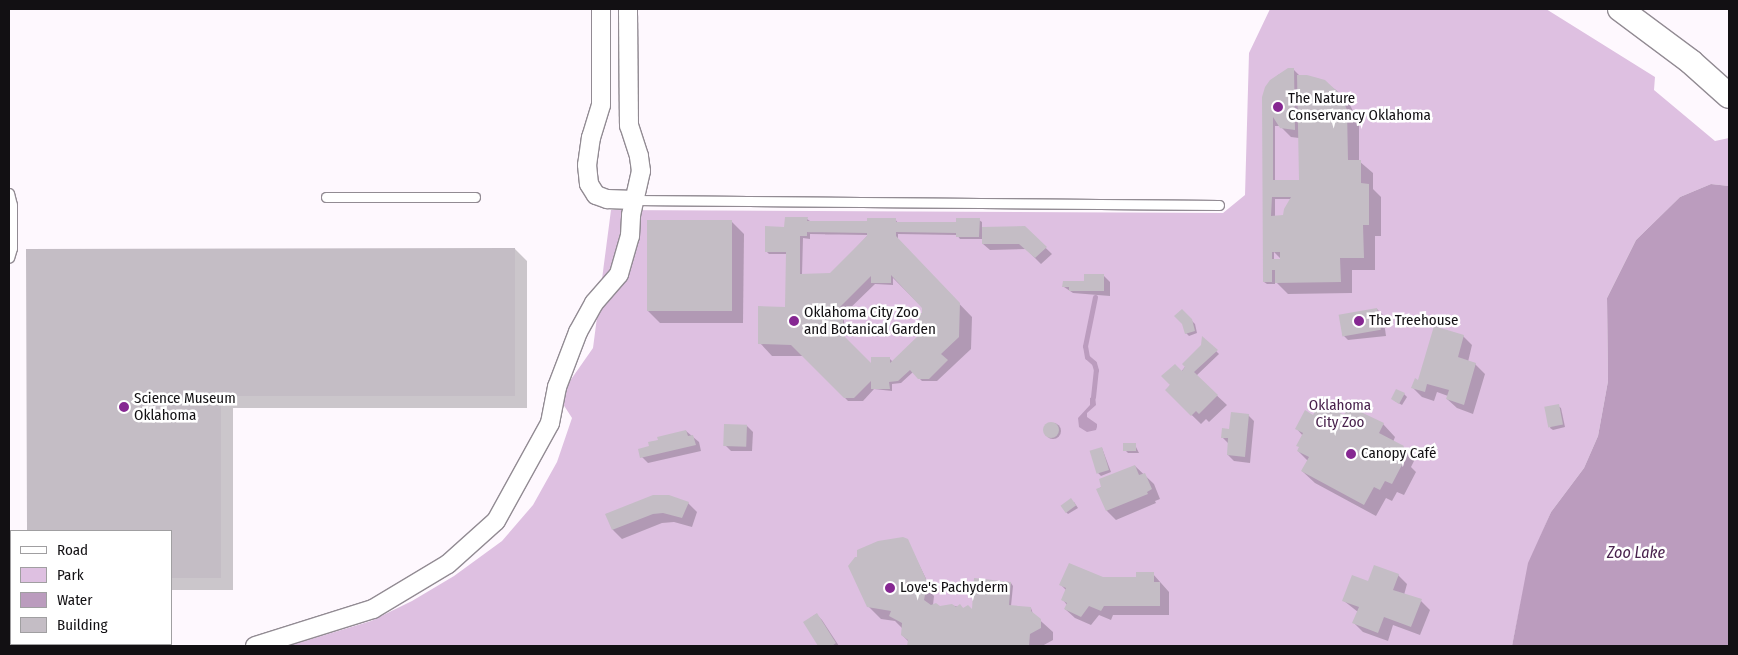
<!DOCTYPE html>
<meta charset="utf-8">
<style>
body{margin:0}
#map{position:relative;width:1738px;height:655px;overflow:hidden;background:#fef8fe;font-family:"Fira Sans Condensed",sans-serif}
div>[style]{position:absolute}
[style*='--x']{left:calc(var(--x)*1px);top:calc(var(--y)*1px);width:calc(var(--w)*1px);rotate:calc(var(--a)*1deg)}
.green>*{inset:0;background:#dec0e1}
.water>*{inset:0;background:#bb9cbe}
.shadow>*{inset:0;background:#0003}
.round{border-radius:50%}
.stream>*{height:5px;margin:-2.5px;padding:0 2.5px;transform-origin:2.5px;border-radius:2.5px;background:#bb9cbe}
.building>*{inset:0;background:#c4bdc5;transform-origin:0 0}
.roads{filter:drop-shadow(1px 0 #928b93) drop-shadow(-1px 0 #928b93) drop-shadow(0 1px #928b93) drop-shadow(0 -1px #928b93)}
.lane>*{height:9px;margin:-4.5px;padding:0 4.5px;transform-origin:4.5px;border-radius:4.5px;background:#fff}
.street>*{height:18px;margin:-9px;padding:0 9px;transform-origin:9px;border-radius:9px;background:#fff}
.secondary>*{height:24px;margin:-12px;padding:0 12px;transform-origin:12px;border-radius:12px;background:#fff}
.dots>*{width:14px;height:14px;translate:-50% -50%;box-sizing:border-box;border:2px solid #fff;border-radius:50%}
span{translate:-50% -50%;white-space:nowrap;text-align:center;line-height:1.15;-webkit-text-stroke:5px #fff;paint-order:stroke}
.poi-label{font-size:15px;color:#121013}
.left{translate:0 -50%;text-align:left}
.park-label{font-size:15px;color:#49224d}
.water-label{font-size:16px;color:#4a234e;font-style:italic}
.frame{position:absolute;inset:0;border:10px solid #121013;pointer-events:none}
.legend{position:absolute;left:10px;top:530px;width:162px;height:115px;box-sizing:border-box;background:#fff;border:1px solid #a09fa1;margin:0;padding:6px 9px;list-style:none;font-size:15px;color:#121013}
.legend li{display:flex;align-items:center;gap:10px;height:25px}
.legend b{width:25px;border:1px solid #a09fa1}
</style>
<div id="map">
<div class="green">
<i style="clip-path:polygon(1270px 9px,1546px 9px,1655px 77px,1654px 90px,1715px 141px,1729px 138px,1729px 186px,1711px 184px,1680px 197px,1636px 240px,1607px 298px,1608px 381px,1598px 436px,1584px 468px,1551px 512px,1529px 563px,1512px 646px,288px 646px,371px 621px,412px 601px,454px 576px,502px 541px,533px 505px,557px 462px,572px 418px,563px 404px,565px 388px,593px 348px,611px 210px,1223px 213px,1245px 195px,1249px 53px)"></i>
</div>
<div class="water">
<i style="clip-path:polygon(1711px 184px,1729px 186px,1729px 646px,1512px 646px,1528px 563px,1551px 512px,1584px 468px,1598px 436px,1608px 381px,1607px 298px,1636px 240px,1680px 197px)"></i>
<i style="clip-path:polygon(1095px 396px,1096px 405px,1087px 413px,1087px 417px,1097px 424px,1097px 427px,1096px 430px,1087px 432px,1079px 427px,1078px 418px,1090px 405px,1090px 398px)"></i>
</div>
<div class="shadow">
<i style="clip-path:polygon(evenodd,1288px 70px,1294px 70px,1301px 77px,1317px 78px,1336px 90px,1349px 103px,1359px 123px,1359px 161px,1373px 173px,1373px 189px,1381px 197px,1381px 236px,1375px 236px,1375px 270px,1352px 270px,1352px 293px,1288px 294px,1275px 281px,1275px 284px,1267px 284px,1264px 282px,1266px 88px,1278px 75px,1288px 70px,1275px 126px,1280px 126px,1291px 137px,1299px 138px,1300px 181px,1275px 181px,1275px 126px,1288px 70px,1275px 199px,1291px 199px,1284px 217px,1275px 217px,1275px 199px,1288px 70px,1274px 252px,1283px 261px,1274px 261px,1274px 252px)"></i>
<i style="clip-path:polygon(evenodd,807px 219px,810px 221px,868px 222px,895px 219px,898px 223px,957px 223px,979px 220px,982px 222px,982px 228px,1025px 228px,1052px 254px,1041px 264px,1026px 249px,990px 250px,983px 244px,983px 239px,960px 239px,957px 235px,898px 234px,898px 240px,972px 317px,971px 349px,937px 381px,922px 381px,913px 372px,901px 383px,892px 384px,892px 391px,874px 389px,863px 401px,848px 401px,804px 356px,772px 356px,760px 343px,786px 308px,787px 254px,769px 254px,766px 251px,786px 228px,807px 219px,810px 234px,868px 235px,831px 274px,802px 275px,803px 238px,810px 239px,810px 234px,807px 219px,893px 278px,923px 308px,920px 326px,923px 332px,893px 362px,889px 358px,872px 366px,842px 335px,842px 328px,845px 328px,843px 315px,875px 284px,893px 285px,893px 278px)"></i>
<i style="clip-path:polygon(732px 222px,744px 234px,743px 323px,660px 323px,648px 311px)"></i>
<i style="clip-path:polygon(515px 249px,527px 261px,527px 408px,233px 408px,233px 590px,171px 590px,171px 531px,28px 531px,28px 250px)"></i>
<i style="clip-path:polygon(1103px 275px,1110px 282px,1110px 296px,1073px 293px,1064px 287px)"></i>
<i style="clip-path:polygon(1377px 309px,1383px 315px,1386px 336px,1348px 340px,1342px 334px)"></i>
<i style="clip-path:polygon(1182px 311px,1195px 324px,1197px 333px,1189px 336px,1186px 333px)"></i>
<i style="clip-path:polygon(1463px 336px,1472px 345px,1468px 362px,1475px 364px,1485px 374px,1473px 414px,1457px 408px,1447px 399px,1448px 396px,1437px 392px,1434px 401px,1422px 397px,1413px 388px)"></i>
<i style="clip-path:polygon(1203px 338px,1219px 354px,1196px 376px,1227px 405px,1209px 422px,1206px 419px,1201px 424px,1166px 390px,1203px 345px)"></i>
<i style="clip-path:polygon(1404px 394px,1407px 397px,1402px 405px,1395px 401px)"></i>
<i style="clip-path:polygon(1558px 406px,1561px 408px,1565px 427px,1553px 430px,1550px 428px)"></i>
<i style="clip-path:polygon(1248px 415px,1254px 421px,1250px 463px,1234px 461px,1228px 455px,1229px 444px,1222px 437px)"></i>
<i style="clip-path:polygon(1314px 416px,1344px 416px,1383px 424px,1395px 437px,1393px 442px,1403px 447px,1415px 459px,1411px 467px,1416px 472px,1404px 495px,1397px 492px,1392px 501px,1386px 498px,1376px 516px,1315px 483px,1302px 471px,1308px 461px,1298px 451px,1303px 436px,1296px 428px)"></i>
<i class="round" style="left:1045px;top:423px;width:16px;height:16px"></i>
<i style="clip-path:polygon(747px 426px,753px 432px,752px 451px,731px 451px,725px 445px)"></i>
<i style="clip-path:polygon(686px 431px,699px 442px,701px 451px,648px 463px,642px 457px,659px 441px)"></i>
<i style="clip-path:polygon(1135px 445px,1139px 453px,1128px 453px,1125px 450px)"></i>
<i style="clip-path:polygon(1102px 448px,1111px 472px,1101px 476px,1098px 473px)"></i>
<i style="clip-path:polygon(1135px 466px,1154px 484px,1160px 499px,1155px 501px,1156px 503px,1116px 520px,1107px 511px,1098px 489px)"></i>
<i style="clip-path:polygon(1074px 502px,1078px 508px,1068px 514px,1066px 512px)"></i>
<i style="clip-path:polygon(688px 503px,697px 512px,692px 527px,674px 522px,662px 523px,622px 539px,613px 530px,606px 514px)"></i>
<i style="clip-path:polygon(907px 540px,932px 591px,930px 592px,934px 596px,933px 605px,940px 607px,951px 605px,971px 610px,1011px 583px,1013px 586px,1011px 606px,1031px 608px,1033px 614px,1053px 632px,1053px 640px,1042px 646px,909px 646px,909px 642px,902px 635px,902px 628px,895px 621px,881px 619px,868px 606px)"></i>
<i style="clip-path:polygon(1153px 574px,1169px 592px,1169px 615px,1113px 615px,1111px 620px,1099px 615px,1091px 625px,1075px 618px,1065px 609px,1067px 605px,1063px 600px,1067px 591px,1061px 585px,1103px 578px,1137px 578px)"></i>
<i style="clip-path:polygon(1398px 575px,1407px 584px,1404px 595px,1421px 601px,1430px 610px,1420px 635px,1393px 625px,1388px 641px,1363px 632px,1354px 623px,1358px 612px,1344px 601px,1369px 583px)"></i>
<i style="clip-path:polygon(816px 614px,822px 620px,839px 646px,820px 646px,805px 622px)"></i>
</div>
<div class="stream">
<i style="--x:1093;--y:397;--w:27;--a:-84"></i>
<i style="--x:1096;--y:370;--w:7;--a:-106"></i>
<i style="--x:1094;--y:363;--w:9;--a:-139"></i>
<i style="--x:1087;--y:357;--w:11;--a:-100"></i>
<i style="--x:1085;--y:346;--w:50;--a:-78.5"></i>
</div>
<div class="building">
<i style="clip-path:polygon(evenodd,1288px 68px,1294px 68px,1295px 130px,1280px 128px,1273px 117px,1273px 180px,1299px 180px,1297px 75px,1307px 75px,1325px 80px,1341px 95px,1347px 110px,1348px 160px,1361px 160px,1361px 183px,1369px 184px,1369px 225px,1363px 225px,1364px 258px,1340px 258px,1341px 282px,1275px 283px,1275px 270px,1272px 270px,1272px 282px,1263px 282px,1262px 97px,1265px 87px,1270px 80px,1288px 68px,1272px 197px,1291px 197px,1284px 209px,1283px 215px,1271px 216px,1272px 197px,1288px 68px,1272px 252px,1280px 252px,1280px 259px,1272px 259px,1272px 252px)"></i>
<i style="clip-path:polygon(evenodd,785px 217px,808px 217px,807px 221px,867px 221px,867px 218px,896px 218px,896px 222px,956px 222px,956px 218px,980px 218px,979px 237px,956px 237px,956px 233px,896px 232px,896px 236px,960px 303px,959px 337px,941px 354px,948px 360px,929px 379px,918px 379px,910px 370px,898px 381px,889px 382px,890px 389px,871px 389px,871px 381px,854px 398px,844px 398px,791px 345px,758px 344px,758px 306px,785px 307px,786px 252px,765px 252px,765px 226px,784px 227px,785px 217px,807px 232px,867px 233px,867px 236px,830px 273px,800px 274px,800px 236px,807px 236px,807px 232px,785px 217px,891px 275px,922px 308px,922px 313px,919px 313px,919px 326px,922px 326px,922px 332px,890px 363px,890px 357px,871px 357px,871px 363px,839px 331px,839px 326px,843px 326px,843px 313px,839px 313px,839px 308px,871px 276px,871px 283px,891px 283px,891px 275px)"></i>
<i style="left:647px;top:220px;width:85px;height:91px"></i>
<i style="clip-path:polygon(1025px 226px,1047px 247px,1035px 258px,1019px 244px,982px 244px,982px 227px)"></i>
<i style="clip-path:polygon(515px 248px,515px 396px,221px 396px,221px 578px,171px 578px,171px 531px,27px 531px,26px 249px)"></i>
<i style="clip-path:polygon(1084px 274px,1104px 274px,1104px 291px,1069px 291px,1069px 287px,1062px 287px,1063px 281px,1084px 281px)"></i>
<i style="left:1377px;top:308px;width:22px;height:39px;rotate:80deg"></i>
<i style="clip-path:polygon(1182px 309px,1192px 319px,1195px 331px,1185px 334px,1182px 324px,1174px 316px)"></i>
<i style="clip-path:polygon(1434px 326px,1464px 335px,1458px 357px,1476px 363px,1464px 405px,1446px 399px,1449px 390px,1427px 384px,1425px 392px,1411px 388px,1415px 378px,1418px 380px)"></i>
<i style="clip-path:polygon(1202px 336px,1218px 350px,1194px 372px,1218px 395px,1199px 414px,1196px 411px,1191px 416px,1165px 390px,1170px 385px,1161px 376px,1175px 364px,1182px 371px,1185px 367px,1182px 364px,1201px 345px)"></i>
<i style="clip-path:polygon(1396px 389px,1405px 393px,1399px 404px,1391px 399px)"></i>
<i style="clip-path:polygon(1320px 402px,1344px 415px,1348px 406px,1384px 423px,1379px 433px,1404px 446px,1398px 456px,1405px 459px,1392px 484px,1385px 481px,1380px 490px,1374px 487px,1364px 505px,1301px 471px,1309px 457px,1297px 451px,1299px 447px,1296px 446px,1303px 433px,1295px 429px,1305px 410px,1313px 415px)"></i>
<i style="left:1559px;top:404px;width:21px;height:15px;rotate:79deg"></i>
<i style="clip-path:polygon(1231px 412px,1249px 414px,1245px 457px,1227px 455px,1228px 438px,1221px 438px,1222px 428px,1229px 429px)"></i>
<i class="round" style="left:1043px;top:422px;width:16px;height:16px"></i>
<i style="left:724px;top:424px;width:23px;height:22px;rotate:2deg"></i>
<i style="clip-path:polygon(686px 430px,688px 436px,693px 435px,696px 445px,640px 458px,638px 449px,649px 446px,648px 442px,658px 440px,657px 437px)"></i>
<i style="left:1123px;top:443px;width:13px;height:8px"></i>
<i style="left:1102px;top:447px;width:24px;height:13px;rotate:73deg"></i>
<i style="clip-path:polygon(1135px 465px,1139px 475px,1145px 473px,1152px 489px,1147px 492px,1148px 494px,1106px 511px,1096px 489px,1101px 487px,1099px 479px)"></i>
<i style="clip-path:polygon(653px 495px,669px 495px,689px 502px,682px 518px,663px 513px,653px 514px,612px 530px,605px 514px)"></i>
<i style="left:1071px;top:498px;width:9px;height:13px;rotate:54deg"></i>
<i style="clip-path:polygon(903px 537px,908px 539px,930px 588px,922px 593px,925px 595px,924px 600px,931px 605px,936px 603px,940px 606px,952px 604px,956px 607px,960px 604px,963px 608px,968px 605px,972px 609px,974px 578px,1011px 582px,1009px 605px,1031px 607px,1031px 611px,1041px 619px,1041px 628px,1030px 634px,1029px 646px,907px 646px,908px 640px,901px 635px,902px 623px,889px 616px,891px 611px,867px 607px,848px 566px,855px 557px,857px 557px,857px 550px,878px 541px)"></i>
<i style="clip-path:polygon(1069px 563px,1103px 577px,1136px 577px,1136px 572px,1154px 572px,1154px 582px,1160px 582px,1160px 606px,1104px 606px,1101px 611px,1089px 606px,1081px 617px,1064px 609px,1067px 603px,1061px 600px,1066px 588px,1059px 585px)"></i>
<i style="clip-path:polygon(1374px 565px,1399px 574px,1393px 590px,1422px 599px,1411px 627px,1384px 617px,1378px 633px,1352px 623px,1359px 607px,1342px 601px,1352px 575px,1368px 581px)"></i>
<i style="clip-path:polygon(817px 613px,836px 643px,832px 646px,818px 646px,803px 622px)"></i>
</div>
<div class="roads">
<div class="lane">
<i style="--x:9;--y:193;--w:12;--a:76"></i>
<i style="--x:12;--y:205;--w:43;--a:90"></i>
<i style="--x:12;--y:248;--w:10;--a:107"></i>
<i style="--x:326;--y:197;--w:149;--a:0"></i>
<i style="--x:634;--y:200;--w:585;--a:0.49"></i>
<i style="--x:9;--y:602;--w:3;--a:45"></i>
<i style="--x:93;--y:644;--w:2;--a:90"></i>
<i style="--x:132;--y:646;--w:2;--a:-90"></i>
</div>
<div class="street">
<i style="--x:601;--y:9;--w:96;--a:90"></i>
<i style="--x:601;--y:105;--w:34;--a:107"></i>
<i style="--x:591;--y:137;--w:28;--a:98"></i>
<i style="--x:587;--y:165;--w:19;--a:84"></i>
<i style="--x:589;--y:184;--w:13;--a:58"></i>
<i style="--x:596;--y:195;--w:12;--a:20"></i>
<i style="--x:607;--y:199;--w:27;--a:2"></i>
<i style="--x:255;--y:646;--w:124;--a:-17.4"></i>
<i style="--x:373;--y:609;--w:87;--a:-31"></i>
<i style="--x:448;--y:564;--w:64;--a:-41.9"></i>
<i style="--x:496;--y:521;--w:112;--a:-61.1"></i>
<i style="--x:550;--y:423;--w:37;--a:-79"></i>
<i style="--x:557;--y:387;--w:59;--a:-69.1"></i>
<i style="--x:578;--y:332;--w:33;--a:-61"></i>
<i style="--x:594;--y:303;--w:38;--a:-49"></i>
<i style="--x:619;--y:274;--w:40;--a:-74"></i>
<i style="--x:630;--y:236;--w:21;--a:-87"></i>
<i style="--x:631;--y:215;--w:45;--a:-77.2"></i>
<i style="--x:641;--y:171;--w:15;--a:-98"></i>
<i style="--x:639;--y:156;--w:32;--a:-108"></i>
<i style="--x:629;--y:126;--w:117;--a:-90.5"></i>
</div>
<div class="secondary">
<i style="--x:1620;--y:9;--w:89;--a:36.7"></i>
<i style="--x:1691;--y:62;--w:51;--a:41.8"></i>
</div>
</div>
<div class="dots">
<i style="left:1278px;top:107px;background:#862792"></i>
<i style="left:794px;top:321px;background:#862792"></i>
<i style="left:1359px;top:321px;background:#862792"></i>
<i style="left:124px;top:407px;background:#862792"></i>
<i style="left:1351px;top:454px;background:#862792"></i>
<i style="left:890px;top:588px;background:#862792"></i>
</div>
<div class="poi-label">
<span class="left" style="left:1288px;top:107px">The Nature<br>Conservancy Oklahoma</span>
<span class="left" style="left:804px;top:321px">Oklahoma City Zoo<br>and Botanical Garden</span>
<span class="left" style="left:1369px;top:321px">The Treehouse</span>
<span class="left" style="left:134px;top:407px">Science Museum<br>Oklahoma</span>
<span class="left" style="left:1361px;top:454px">Canopy Café</span>
<span class="left" style="left:900px;top:588px">Love's Pachyderm</span>
</div>
<div class="park-label">
<span style="left:1340px;top:414px">Oklahoma<br>City Zoo</span>
</div>
<div class="water-label">
<span style="left:1636px;top:553px">Zoo Lake</span>
</div>
<div class="frame"></div>
<ul class="legend">
<li><b style="height:6px;background:#fff"></b>Road</li>
<li><b style="height:14px;background:#dec0e1"></b>Park</li>
<li><b style="height:14px;background:#bb9cbe"></b>Water</li>
<li><b style="height:14px;background:#c4bdc5"></b>Building</li>
</ul>
</div>
